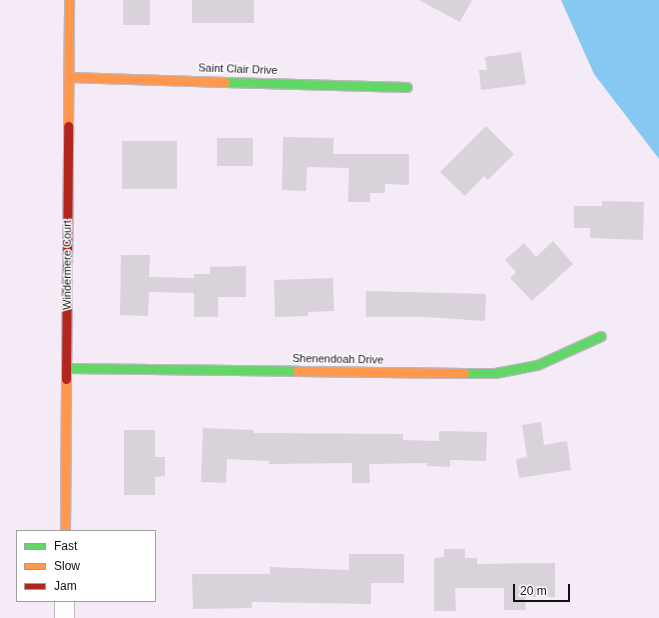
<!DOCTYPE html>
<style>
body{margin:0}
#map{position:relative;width:659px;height:618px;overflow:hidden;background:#f4ebf6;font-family:Arial,sans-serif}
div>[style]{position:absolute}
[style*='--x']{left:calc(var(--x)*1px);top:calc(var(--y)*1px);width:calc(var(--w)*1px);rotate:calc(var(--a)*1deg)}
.water>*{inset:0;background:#87c8f2}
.building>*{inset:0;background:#d9d2da;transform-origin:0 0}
.roads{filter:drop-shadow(1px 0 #beb7c0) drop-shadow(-1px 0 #beb7c0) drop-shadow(0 1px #beb7c0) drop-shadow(0 -1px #beb7c0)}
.street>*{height:19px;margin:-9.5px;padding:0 9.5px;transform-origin:9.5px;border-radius:9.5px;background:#fdfcfe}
.fast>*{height:9px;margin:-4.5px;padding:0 4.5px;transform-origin:4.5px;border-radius:4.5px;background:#63d668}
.slow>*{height:9px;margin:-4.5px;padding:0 4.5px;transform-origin:4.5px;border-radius:4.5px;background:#ff974d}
.jam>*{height:9px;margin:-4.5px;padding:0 4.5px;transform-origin:4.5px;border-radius:4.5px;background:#b3261e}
span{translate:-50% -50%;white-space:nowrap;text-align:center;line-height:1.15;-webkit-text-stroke:3px #fff;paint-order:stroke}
.street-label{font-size:11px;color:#130d14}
.legend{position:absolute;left:16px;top:530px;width:140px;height:72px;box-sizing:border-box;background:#fff;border:1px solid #a19ea1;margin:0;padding:5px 7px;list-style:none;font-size:12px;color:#130d14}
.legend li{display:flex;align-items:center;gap:8px;height:20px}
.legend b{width:20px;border:1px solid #a19ea1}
.scale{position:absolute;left:513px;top:584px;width:57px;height:18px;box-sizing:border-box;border:2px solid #130d14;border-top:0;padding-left:5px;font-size:12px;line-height:14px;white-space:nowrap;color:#130d14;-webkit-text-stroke:3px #fff;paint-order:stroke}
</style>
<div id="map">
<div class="water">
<i style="clip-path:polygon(561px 0,659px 0,659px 159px,594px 74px)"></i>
</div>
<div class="building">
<i style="left:123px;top:0;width:27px;height:25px"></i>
<i style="left:192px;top:0;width:62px;height:23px"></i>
<i style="clip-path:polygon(419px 0,472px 0,460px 22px)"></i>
<i style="clip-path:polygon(521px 52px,526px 84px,481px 90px,479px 70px,487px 70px,485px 57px)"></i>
<i style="clip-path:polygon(486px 126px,514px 154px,488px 180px,484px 176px,465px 196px,440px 172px)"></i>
<i style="clip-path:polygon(283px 137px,334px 138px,333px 154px,409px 154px,409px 185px,385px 184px,385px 193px,370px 193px,370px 202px,348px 202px,349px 168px,307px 167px,306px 191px,282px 190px)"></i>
<i style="left:217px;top:138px;width:36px;height:28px"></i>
<i style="left:177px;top:141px;width:48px;height:55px;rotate:90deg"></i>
<i style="clip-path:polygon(602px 201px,644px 202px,643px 240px,590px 238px,590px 228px,574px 228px,574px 206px,602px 206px)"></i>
<i style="clip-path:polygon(553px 241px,573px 264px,532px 301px,510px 278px,516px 272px,505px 260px,524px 243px,536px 257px)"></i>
<i style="clip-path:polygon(121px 255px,150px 255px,149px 277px,194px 278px,194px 274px,210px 274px,210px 267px,246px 266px,246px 297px,218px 297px,218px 317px,194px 317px,194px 293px,149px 292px,148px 316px,120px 315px)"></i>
<i style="clip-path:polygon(333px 278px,334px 311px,308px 312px,308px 316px,275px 317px,274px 280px)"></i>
<i style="clip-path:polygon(366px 291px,486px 294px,485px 321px,426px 317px,366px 317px)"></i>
<i style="clip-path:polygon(541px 422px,544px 445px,567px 441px,571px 470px,519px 478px,516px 459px,527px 457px,522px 425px)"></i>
<i style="clip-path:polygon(203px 428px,254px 430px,254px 433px,403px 434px,403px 440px,439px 441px,439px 431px,487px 432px,486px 461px,450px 460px,450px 467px,427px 466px,427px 463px,369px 464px,370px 483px,352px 483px,352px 463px,269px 464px,269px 461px,227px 459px,226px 483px,201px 482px)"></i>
<i style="clip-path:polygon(124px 430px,155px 430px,155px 457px,165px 457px,165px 476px,155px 477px,155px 495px,124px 495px)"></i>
<i style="clip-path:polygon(444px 549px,465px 549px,465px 558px,477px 558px,477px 564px,555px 563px,555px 597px,525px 597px,526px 610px,504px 610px,504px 588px,455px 588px,456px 611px,434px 611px,434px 558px,444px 557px)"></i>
<i style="clip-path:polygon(349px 554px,404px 554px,404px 583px,371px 583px,371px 604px,252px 602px,252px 608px,193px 609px,192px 574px,270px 574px,270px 567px,349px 570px)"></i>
</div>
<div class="roads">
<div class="street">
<i style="--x:64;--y:618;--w:17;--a:-90"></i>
</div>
<div class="fast">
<i style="--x:225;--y:82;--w:182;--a:1.6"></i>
<i style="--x:67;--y:368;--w:230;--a:0.7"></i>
<i style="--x:464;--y:373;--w:31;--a:0"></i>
<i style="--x:495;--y:373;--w:43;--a:-10.8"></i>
<i style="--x:537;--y:365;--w:70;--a:-24.4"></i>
</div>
<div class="slow">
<i style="--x:69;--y:77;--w:156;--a:1.8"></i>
<i style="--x:68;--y:126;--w:126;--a:-89.5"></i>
<i style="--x:297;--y:371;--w:167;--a:0.7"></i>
<i style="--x:65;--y:531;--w:152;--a:-89.6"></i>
</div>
<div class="jam">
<i style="--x:66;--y:379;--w:253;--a:-89.5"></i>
</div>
</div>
<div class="street-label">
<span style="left:238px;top:69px;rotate:2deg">Saint Clair Drive</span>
<span style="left:67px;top:265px;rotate:-90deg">Windermere Court</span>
<span style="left:338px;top:359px;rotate:1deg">Shenendoah Drive</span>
</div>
<ul class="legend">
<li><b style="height:5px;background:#63d668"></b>Fast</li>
<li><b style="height:5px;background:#ff974d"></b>Slow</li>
<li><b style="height:5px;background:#b3261e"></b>Jam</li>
</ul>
<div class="scale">20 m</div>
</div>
